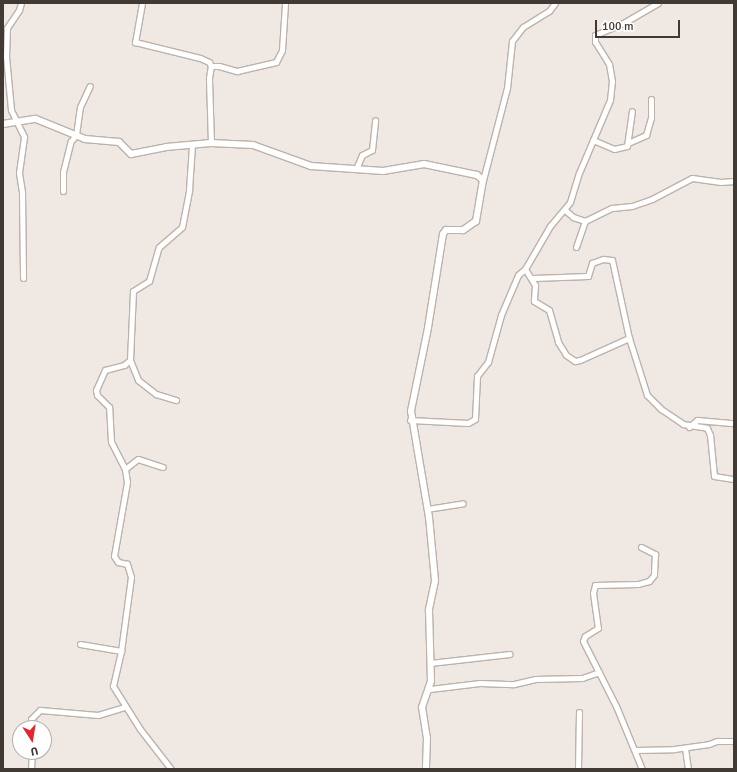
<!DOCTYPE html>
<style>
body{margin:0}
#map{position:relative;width:737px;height:772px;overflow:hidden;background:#f0e9e3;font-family:Signika,sans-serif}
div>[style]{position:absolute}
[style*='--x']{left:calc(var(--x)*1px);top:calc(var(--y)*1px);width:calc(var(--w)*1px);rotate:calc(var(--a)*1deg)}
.roads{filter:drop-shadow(1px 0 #bdb2aa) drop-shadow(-1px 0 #bdb2aa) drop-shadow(0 1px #bdb2aa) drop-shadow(0 -1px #bdb2aa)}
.minor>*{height:5px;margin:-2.5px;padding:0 2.5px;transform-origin:2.5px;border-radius:2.5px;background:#fff}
.tertiary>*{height:6px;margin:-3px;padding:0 3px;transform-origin:3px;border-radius:3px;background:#fff}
span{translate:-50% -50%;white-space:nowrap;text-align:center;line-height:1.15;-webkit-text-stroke:3px #fff;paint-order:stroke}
.frame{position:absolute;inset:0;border:4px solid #413934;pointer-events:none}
.north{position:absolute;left:12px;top:720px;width:40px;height:40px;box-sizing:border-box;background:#fff;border:1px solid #b3b0ae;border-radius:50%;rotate:168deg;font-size:11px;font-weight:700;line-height:16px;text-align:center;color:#413934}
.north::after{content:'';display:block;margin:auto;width:14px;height:18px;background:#e8222f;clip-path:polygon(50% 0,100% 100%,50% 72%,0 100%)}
.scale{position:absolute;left:595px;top:20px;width:85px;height:18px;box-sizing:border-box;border:2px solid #413934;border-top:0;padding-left:5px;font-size:12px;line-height:14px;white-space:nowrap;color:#413934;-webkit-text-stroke:3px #fff;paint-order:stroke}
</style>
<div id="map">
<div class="roads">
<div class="minor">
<i style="--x:21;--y:3;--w:7;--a:106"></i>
<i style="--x:19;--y:10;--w:22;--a:124"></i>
<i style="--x:7;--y:28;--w:28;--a:92"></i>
<i style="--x:6;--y:56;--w:54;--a:84.7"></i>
<i style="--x:11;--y:110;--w:30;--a:64"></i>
<i style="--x:24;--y:137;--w:36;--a:98"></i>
<i style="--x:19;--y:173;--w:20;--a:81"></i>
<i style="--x:22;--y:193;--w:85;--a:89.3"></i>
<i style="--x:142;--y:3;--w:40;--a:100"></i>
<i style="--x:135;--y:42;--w:67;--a:13.8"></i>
<i style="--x:200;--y:58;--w:10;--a:24"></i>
<i style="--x:209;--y:62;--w:4;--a:63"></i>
<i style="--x:593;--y:140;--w:23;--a:23"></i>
<i style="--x:614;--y:149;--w:13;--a:-13"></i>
<i style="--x:627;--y:146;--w:35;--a:-82"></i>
<i style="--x:211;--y:143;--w:65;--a:-91.8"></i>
<i style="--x:209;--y:78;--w:12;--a:-81"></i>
<i style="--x:211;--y:66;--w:8;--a:0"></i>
<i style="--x:219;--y:66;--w:19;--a:16"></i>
<i style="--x:237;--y:71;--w:40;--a:-13"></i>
<i style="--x:276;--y:62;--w:13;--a:-63"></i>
<i style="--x:282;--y:50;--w:47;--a:-86.3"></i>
<i style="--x:628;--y:143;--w:20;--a:-24"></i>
<i style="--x:646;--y:135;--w:18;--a:-74"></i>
<i style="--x:651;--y:118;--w:19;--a:-90"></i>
<i style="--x:356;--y:169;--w:15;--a:-67"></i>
<i style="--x:362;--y:155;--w:11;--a:-27"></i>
<i style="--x:372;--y:150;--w:30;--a:-84"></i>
<i style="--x:483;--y:180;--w:95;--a:-75.4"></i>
<i style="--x:507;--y:88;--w:47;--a:-83.9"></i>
<i style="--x:512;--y:41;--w:18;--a:-52"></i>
<i style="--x:523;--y:27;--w:31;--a:-32"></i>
<i style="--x:549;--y:11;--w:10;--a:-53"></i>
<i style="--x:63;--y:191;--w:19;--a:-90"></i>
<i style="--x:63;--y:172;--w:32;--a:-76"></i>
<i style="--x:71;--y:141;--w:8;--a:-50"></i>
<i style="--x:76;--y:135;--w:28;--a:-82"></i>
<i style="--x:80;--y:107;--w:23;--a:-65"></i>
<i style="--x:565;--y:210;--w:11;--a:41"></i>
<i style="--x:573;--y:217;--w:13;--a:18"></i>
<i style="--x:585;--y:221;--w:30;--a:-26"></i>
<i style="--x:612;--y:208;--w:20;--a:-6"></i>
<i style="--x:632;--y:206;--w:21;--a:-19"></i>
<i style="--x:652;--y:199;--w:45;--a:-27.7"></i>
<i style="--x:692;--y:178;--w:29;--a:8"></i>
<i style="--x:721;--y:182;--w:13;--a:-4"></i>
<i style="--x:576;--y:247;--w:28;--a:-71"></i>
<i style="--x:525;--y:269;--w:19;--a:58"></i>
<i style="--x:535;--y:285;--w:16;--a:94"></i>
<i style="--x:534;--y:301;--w:17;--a:31"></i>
<i style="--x:549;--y:310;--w:33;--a:74"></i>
<i style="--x:558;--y:342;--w:15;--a:58"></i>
<i style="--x:566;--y:355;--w:11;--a:34"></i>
<i style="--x:575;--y:361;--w:5;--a:-11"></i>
<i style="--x:580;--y:360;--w:54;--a:-24.2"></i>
<i style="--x:629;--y:338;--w:60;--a:72.5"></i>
<i style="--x:647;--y:395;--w:20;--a:45"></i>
<i style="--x:661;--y:409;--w:27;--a:34"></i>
<i style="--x:683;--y:424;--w:24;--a:9"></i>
<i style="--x:707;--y:428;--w:8;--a:67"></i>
<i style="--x:710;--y:435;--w:41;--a:84.4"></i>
<i style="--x:714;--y:476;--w:20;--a:9"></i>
<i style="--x:533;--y:278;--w:55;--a:-2.1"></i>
<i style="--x:588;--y:276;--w:14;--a:-73"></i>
<i style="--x:592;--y:263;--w:12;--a:-20"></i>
<i style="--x:603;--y:259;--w:9;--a:6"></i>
<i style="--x:612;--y:260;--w:80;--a:77.7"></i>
<i style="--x:130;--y:360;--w:22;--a:68"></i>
<i style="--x:138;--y:380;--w:23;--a:38"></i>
<i style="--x:156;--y:394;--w:21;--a:17"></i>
<i style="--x:410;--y:420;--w:58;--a:3"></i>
<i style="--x:468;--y:423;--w:8;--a:-30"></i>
<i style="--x:475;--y:419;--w:43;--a:-87.3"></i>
<i style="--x:477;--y:376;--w:18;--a:-52"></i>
<i style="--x:488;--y:362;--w:49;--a:-74.5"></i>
<i style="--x:501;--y:315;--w:43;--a:-67"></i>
<i style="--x:518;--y:275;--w:9;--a:-41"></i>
<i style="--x:525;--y:269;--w:50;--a:-59.8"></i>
<i style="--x:550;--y:226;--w:31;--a:-50"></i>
<i style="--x:570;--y:202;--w:30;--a:-73"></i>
<i style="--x:579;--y:173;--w:79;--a:-67"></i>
<i style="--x:610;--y:100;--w:19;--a:-84"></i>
<i style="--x:612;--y:81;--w:17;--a:-100"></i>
<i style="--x:609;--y:64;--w:26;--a:-122"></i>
<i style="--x:595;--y:42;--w:7;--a:-90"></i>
<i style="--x:595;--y:35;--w:33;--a:-23"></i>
<i style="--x:625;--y:22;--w:38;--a:-30"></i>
<i style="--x:689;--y:427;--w:11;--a:-41"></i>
<i style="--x:697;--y:420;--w:37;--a:5"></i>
<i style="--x:125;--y:469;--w:16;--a:-38"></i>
<i style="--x:138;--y:459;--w:26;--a:18"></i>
<i style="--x:427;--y:509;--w:36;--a:-9"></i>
<i style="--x:641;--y:547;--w:16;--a:27"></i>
<i style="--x:655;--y:554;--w:21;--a:93"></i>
<i style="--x:654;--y:575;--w:8;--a:130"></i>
<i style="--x:649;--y:581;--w:11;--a:165"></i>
<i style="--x:638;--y:584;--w:43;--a:178.7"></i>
<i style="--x:595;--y:585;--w:8;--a:104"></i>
<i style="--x:593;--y:593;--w:35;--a:82"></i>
<i style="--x:598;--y:628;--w:15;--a:148"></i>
<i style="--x:585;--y:636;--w:5;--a:112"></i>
<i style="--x:583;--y:641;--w:73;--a:63.1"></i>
<i style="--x:616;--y:706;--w:68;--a:67.6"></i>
<i style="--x:80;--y:644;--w:42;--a:9.7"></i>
<i style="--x:430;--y:663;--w:80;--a:-6.5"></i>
<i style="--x:430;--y:689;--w:50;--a:-6.8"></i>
<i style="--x:480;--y:683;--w:34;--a:2"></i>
<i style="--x:514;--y:684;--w:22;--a:-13"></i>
<i style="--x:535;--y:679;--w:47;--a:-1.2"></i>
<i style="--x:582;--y:678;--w:18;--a:-19"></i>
<i style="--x:31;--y:728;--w:9;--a:-90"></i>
<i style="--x:31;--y:719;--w:13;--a:-45"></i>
<i style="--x:40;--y:710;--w:58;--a:4.9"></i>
<i style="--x:98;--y:715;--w:28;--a:-17"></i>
<i style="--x:685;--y:748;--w:21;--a:82"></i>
<i style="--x:635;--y:750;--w:39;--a:-1"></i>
<i style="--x:674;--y:749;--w:35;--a:-8"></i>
<i style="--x:709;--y:744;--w:9;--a:-21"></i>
<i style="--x:717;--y:741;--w:17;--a:0"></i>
<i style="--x:31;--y:769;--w:17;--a:-87"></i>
<i style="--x:171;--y:769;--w:51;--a:-127.8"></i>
<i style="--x:140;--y:729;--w:51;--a:-122.1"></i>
<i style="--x:113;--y:686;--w:36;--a:-77"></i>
<i style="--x:121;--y:651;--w:75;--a:-82.3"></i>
<i style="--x:131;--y:577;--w:14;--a:-107"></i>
<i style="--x:127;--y:564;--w:9;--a:-167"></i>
<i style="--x:118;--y:562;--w:7;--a:-124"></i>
<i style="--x:114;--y:556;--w:75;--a:-80"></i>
<i style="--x:127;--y:482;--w:13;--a:-99"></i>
<i style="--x:125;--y:469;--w:30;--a:-117"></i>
<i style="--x:111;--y:442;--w:35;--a:-93"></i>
<i style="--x:109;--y:407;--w:17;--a:-135"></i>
<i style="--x:97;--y:395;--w:5;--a:-101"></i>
<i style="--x:96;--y:390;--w:22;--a:-66"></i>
<i style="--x:105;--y:370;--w:20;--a:-15"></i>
<i style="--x:124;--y:365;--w:8;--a:-40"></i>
<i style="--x:130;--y:360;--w:69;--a:-87.5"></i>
<i style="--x:133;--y:291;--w:19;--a:-32"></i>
<i style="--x:149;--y:281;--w:35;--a:-74"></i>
<i style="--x:159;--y:247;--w:30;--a:-41"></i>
<i style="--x:182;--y:227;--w:38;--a:-79"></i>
<i style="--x:189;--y:190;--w:45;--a:-86.2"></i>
<i style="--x:578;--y:769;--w:57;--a:-89"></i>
</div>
<div class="tertiary">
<i style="--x:3;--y:124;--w:33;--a:-9"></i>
<i style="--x:36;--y:119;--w:53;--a:22.2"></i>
<i style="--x:85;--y:139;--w:34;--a:5"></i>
<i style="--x:119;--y:142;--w:17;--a:45"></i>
<i style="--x:131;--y:154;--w:36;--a:-11"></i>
<i style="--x:166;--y:147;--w:45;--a:-5.1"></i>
<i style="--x:211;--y:143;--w:42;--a:2.7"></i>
<i style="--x:253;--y:145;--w:62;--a:19.9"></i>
<i style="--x:311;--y:166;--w:72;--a:4"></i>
<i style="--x:383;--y:171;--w:42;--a:-9.7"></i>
<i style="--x:424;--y:164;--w:54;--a:11.7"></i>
<i style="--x:477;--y:175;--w:8;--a:40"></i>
<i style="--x:483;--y:180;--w:42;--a:99.7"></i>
<i style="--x:476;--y:221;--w:16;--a:145"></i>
<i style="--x:463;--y:230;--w:17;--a:180"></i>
<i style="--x:446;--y:230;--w:5;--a:127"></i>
<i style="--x:443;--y:234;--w:95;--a:99.1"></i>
<i style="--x:428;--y:328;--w:85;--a:101.6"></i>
<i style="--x:411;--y:411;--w:108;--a:80.4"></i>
<i style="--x:429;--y:517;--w:64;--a:84.6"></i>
<i style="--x:435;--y:581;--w:30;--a:102"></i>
<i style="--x:429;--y:610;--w:71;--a:88.4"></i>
<i style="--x:431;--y:681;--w:28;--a:109"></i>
<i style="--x:422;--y:707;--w:31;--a:81"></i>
<i style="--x:427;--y:738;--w:31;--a:92"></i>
</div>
</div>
<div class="frame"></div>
<div class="north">U</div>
<div class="scale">100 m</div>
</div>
